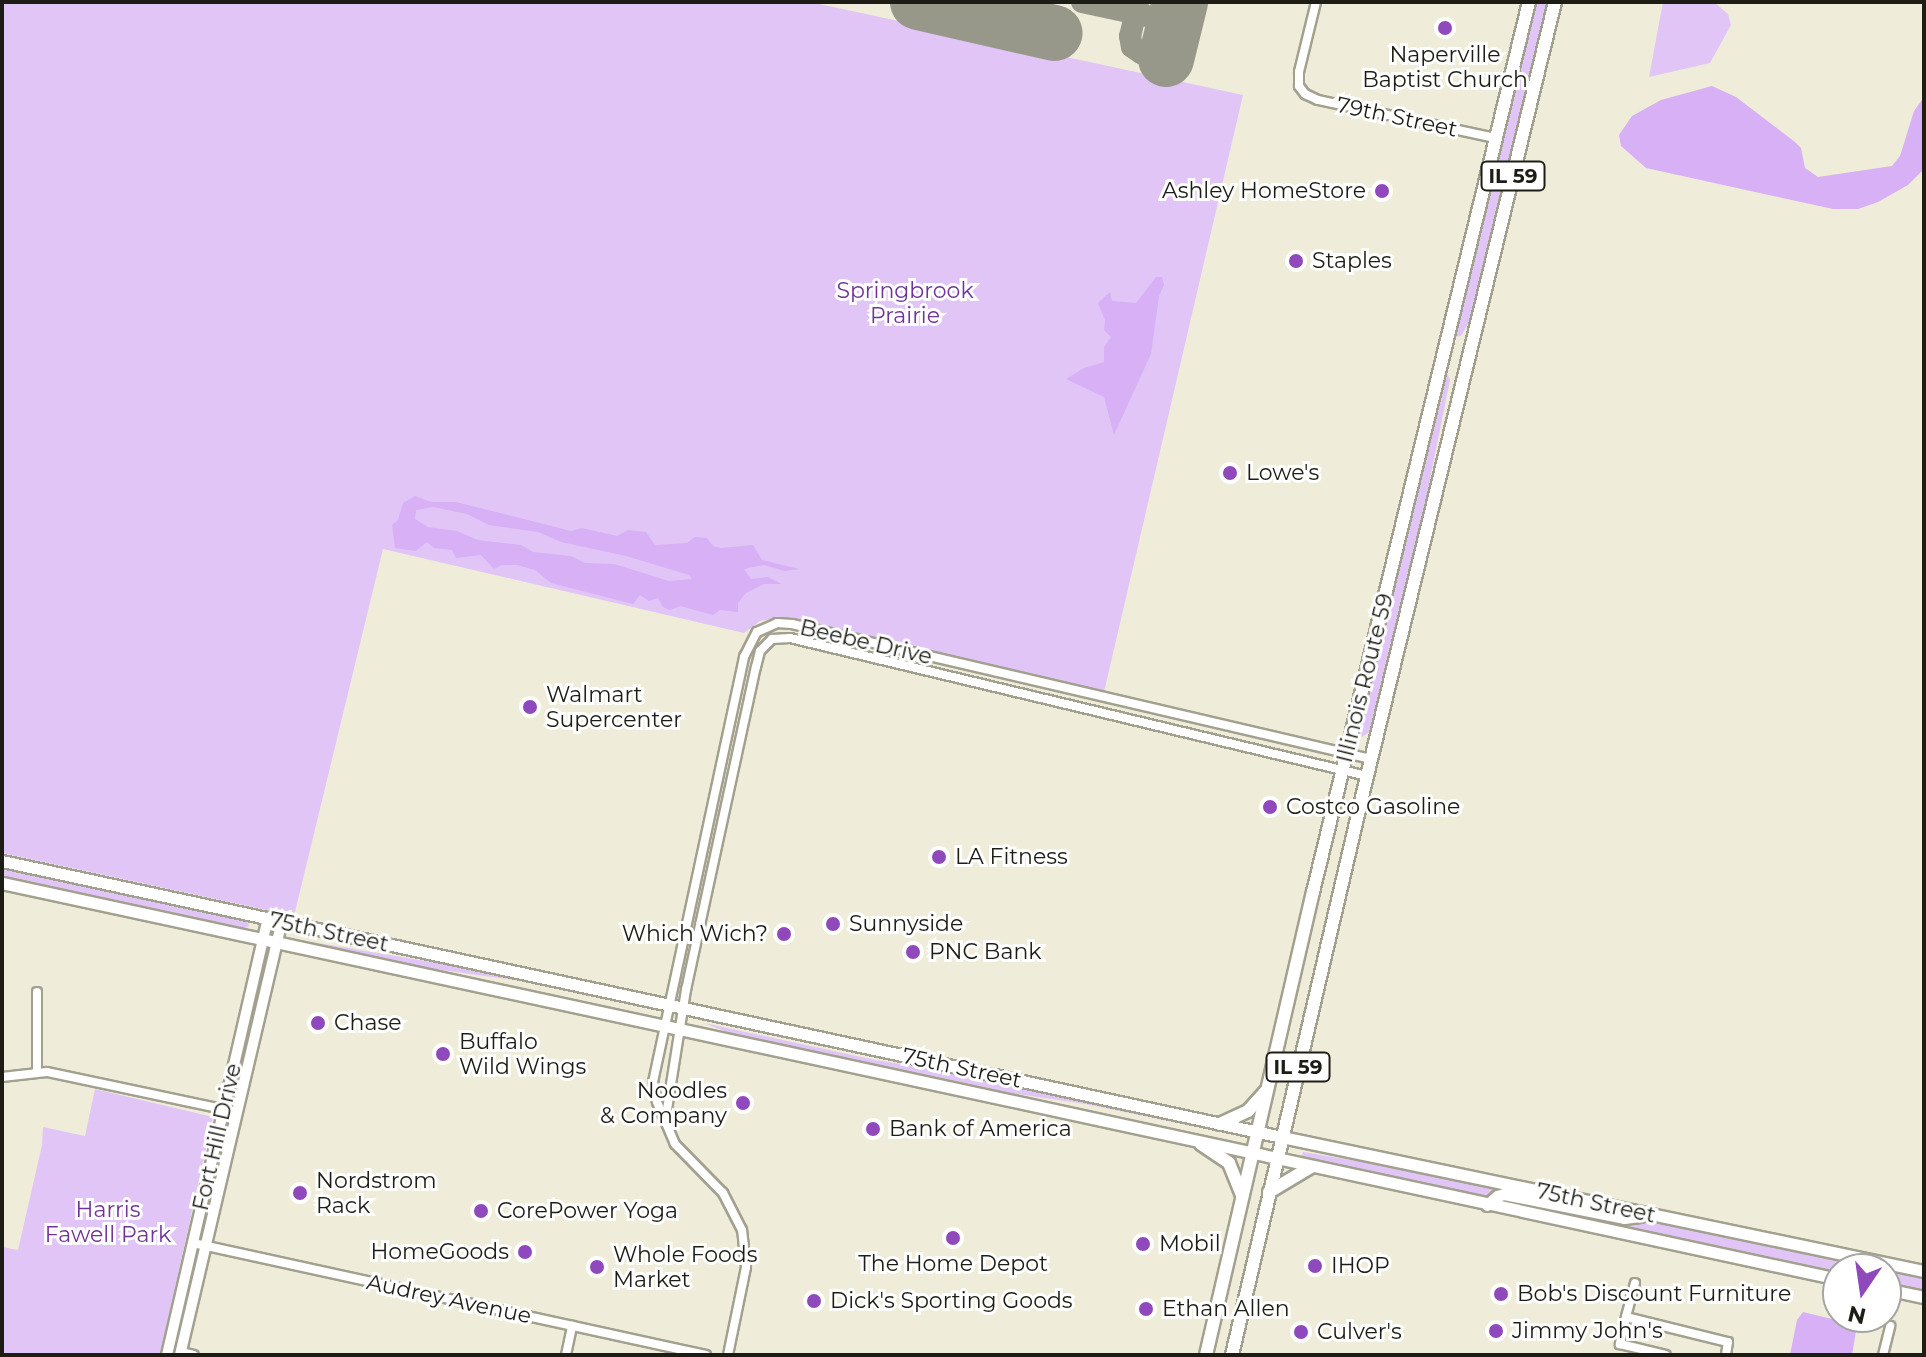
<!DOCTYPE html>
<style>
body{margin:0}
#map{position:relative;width:1926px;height:1357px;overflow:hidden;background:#efedda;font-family:Montserrat,sans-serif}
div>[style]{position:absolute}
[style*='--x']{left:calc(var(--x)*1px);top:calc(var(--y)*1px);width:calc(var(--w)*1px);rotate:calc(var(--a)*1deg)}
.green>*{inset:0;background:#e1c5f7}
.water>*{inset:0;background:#d7b0f5}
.taxiway>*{height:22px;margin:-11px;padding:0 11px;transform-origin:11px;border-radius:11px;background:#98988a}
.runway>*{height:56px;margin:-28px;padding:0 28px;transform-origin:28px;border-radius:28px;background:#98988a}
.roads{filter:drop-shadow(2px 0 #a2a08f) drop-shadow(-2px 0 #a2a08f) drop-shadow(0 2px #a2a08f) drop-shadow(0 -2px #a2a08f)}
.minor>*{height:8px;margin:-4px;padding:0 4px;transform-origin:4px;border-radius:4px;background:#fff}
.tertiary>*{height:10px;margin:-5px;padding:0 5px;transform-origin:5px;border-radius:5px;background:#fff}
.secondary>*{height:11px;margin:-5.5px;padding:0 5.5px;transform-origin:5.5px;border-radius:5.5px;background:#fff}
.primary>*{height:12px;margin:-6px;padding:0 6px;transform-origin:6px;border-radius:6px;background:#fff}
.dots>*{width:22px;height:22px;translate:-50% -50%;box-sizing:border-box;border:4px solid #fff;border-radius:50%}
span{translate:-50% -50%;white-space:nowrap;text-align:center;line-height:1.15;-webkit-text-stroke:6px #fff;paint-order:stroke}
.shield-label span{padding:2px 6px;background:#fff;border:2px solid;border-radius:6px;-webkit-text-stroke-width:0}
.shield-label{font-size:20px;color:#1d1d16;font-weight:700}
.poi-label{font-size:22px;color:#1d1d16}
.right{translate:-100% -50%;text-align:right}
.left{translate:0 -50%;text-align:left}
.street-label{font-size:22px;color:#1d1d16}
.park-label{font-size:22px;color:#703496}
.frame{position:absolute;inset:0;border:4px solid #1d1d16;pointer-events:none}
.north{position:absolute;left:1822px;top:1253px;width:80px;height:80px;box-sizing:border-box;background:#fff;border:2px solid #a5a5a2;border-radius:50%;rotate:193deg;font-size:22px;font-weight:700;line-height:32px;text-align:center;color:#1d1d16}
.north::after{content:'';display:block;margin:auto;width:28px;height:36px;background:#8f49bc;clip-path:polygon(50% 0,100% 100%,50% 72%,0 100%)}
</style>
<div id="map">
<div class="green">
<i style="clip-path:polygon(2px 2px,810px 2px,1243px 95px,1104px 692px,783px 617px,760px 621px,744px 633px,383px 549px,294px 916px,2px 853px)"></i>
<i style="clip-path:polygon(1537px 2px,1547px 2px,1498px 203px,1469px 322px,1461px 336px,1456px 337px)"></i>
<i style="clip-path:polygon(1663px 2px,1714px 2px,1728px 14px,1731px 25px,1710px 63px,1649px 77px)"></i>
<i style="clip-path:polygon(1447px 373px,1450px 380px,1426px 499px,1369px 732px,1362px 737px,1359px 733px)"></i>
<i style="clip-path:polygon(2px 867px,246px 918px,249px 926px,243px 929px,2px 877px)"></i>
<i style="clip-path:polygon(306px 941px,491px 972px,650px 1008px,528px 982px,413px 966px)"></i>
<i style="clip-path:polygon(704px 1023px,875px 1060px,947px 1071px,1236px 1135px,1085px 1104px,949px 1084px,748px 1040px)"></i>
<i style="clip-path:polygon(95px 1089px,213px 1117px,160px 1355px,2px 1355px,2px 1247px,18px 1250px,42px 1145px,43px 1127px,85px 1136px)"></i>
<i style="clip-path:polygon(1303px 1152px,1430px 1173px,1522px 1193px,1486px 1200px,1301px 1158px)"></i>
<i style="clip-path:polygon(1502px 1198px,1729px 1235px,1924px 1276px,1924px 1292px,1886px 1284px,1886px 1269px,1838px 1269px,1838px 1274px,1502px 1204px)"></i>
</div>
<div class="water">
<i style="clip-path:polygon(1712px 86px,1736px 97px,1795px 142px,1801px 148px,1805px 168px,1818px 177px,1892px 166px,1900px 156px,1914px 111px,1924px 97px,1924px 169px,1908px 185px,1878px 202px,1858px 209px,1833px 209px,1646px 168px,1621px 146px,1619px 135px,1632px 116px,1661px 100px)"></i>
<i style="clip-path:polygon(1156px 277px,1162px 277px,1164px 285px,1159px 296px,1151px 354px,1114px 435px,1104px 397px,1066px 379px,1084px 368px,1104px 362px,1104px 347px,1111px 337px,1104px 330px,1105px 320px,1098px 303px,1110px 292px,1112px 301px,1136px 303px)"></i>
<i style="clip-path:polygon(evenodd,415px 496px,431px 502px,456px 502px,571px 531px,582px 528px,617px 536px,628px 530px,646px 532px,655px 545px,687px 543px,695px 537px,707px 538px,713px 546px,721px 548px,753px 545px,762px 560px,799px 569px,785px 571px,763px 565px,744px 569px,751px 579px,768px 577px,782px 584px,764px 584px,746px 593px,738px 603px,738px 612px,720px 610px,713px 615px,680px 606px,670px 610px,663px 607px,658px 598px,649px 601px,640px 595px,633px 604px,551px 583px,535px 570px,517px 565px,502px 565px,494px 569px,481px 555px,456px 558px,452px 550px,434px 548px,427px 542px,416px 551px,395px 548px,392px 525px,398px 520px,403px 503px,415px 496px,433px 507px,467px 514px,489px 525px,538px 532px,561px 542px,626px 556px,689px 575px,692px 579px,669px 581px,614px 564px,585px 563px,571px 556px,533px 552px,521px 545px,478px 540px,457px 531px,428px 527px,415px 519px,416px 510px,433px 507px)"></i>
<i style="clip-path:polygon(1803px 1312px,1857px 1325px,1852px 1355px,1790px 1355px,1797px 1320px)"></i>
</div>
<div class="taxiway">
<i style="--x:1082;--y:2;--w:95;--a:12.1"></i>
<i style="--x:1138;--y:2;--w:35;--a:103"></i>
<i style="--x:1130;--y:36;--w:11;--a:80"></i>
<i style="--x:1132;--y:47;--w:11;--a:34"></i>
<i style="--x:1141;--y:53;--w:26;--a:13"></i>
</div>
<div class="runway">
<i style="--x:918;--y:2;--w:140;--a:12.8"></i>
<i style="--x:1166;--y:59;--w:59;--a:-76.2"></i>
</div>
<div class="roads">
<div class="minor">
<i style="--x:1316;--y:2;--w:72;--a:103.7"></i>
<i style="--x:1299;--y:72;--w:14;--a:90"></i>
<i style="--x:1299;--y:86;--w:10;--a:53"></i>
<i style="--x:1305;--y:94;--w:14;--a:25"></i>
<i style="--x:1318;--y:100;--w:182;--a:12.1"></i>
<i style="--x:37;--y:992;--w:79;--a:90"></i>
<i style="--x:2;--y:1077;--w:45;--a:-6.3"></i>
<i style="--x:47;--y:1072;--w:194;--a:11.9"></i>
<i style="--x:666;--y:1116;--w:128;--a:-81"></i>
<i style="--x:686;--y:990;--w:330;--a:-77.8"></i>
<i style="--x:756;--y:667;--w:16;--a:-76"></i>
<i style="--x:760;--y:651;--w:17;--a:-45"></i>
<i style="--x:772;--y:639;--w:18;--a:-3"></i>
<i style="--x:790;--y:638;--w:593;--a:13.45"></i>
<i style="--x:193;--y:1243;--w:525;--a:12.32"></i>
<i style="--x:1635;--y:1283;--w:35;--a:105"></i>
<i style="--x:1626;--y:1317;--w:105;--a:13.8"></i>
<i style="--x:1728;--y:1342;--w:13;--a:99"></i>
<i style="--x:1626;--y:1317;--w:28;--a:103"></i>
<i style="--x:1620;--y:1344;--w:47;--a:13.4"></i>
<i style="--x:181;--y:1352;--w:13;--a:13"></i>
<i style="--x:566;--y:1355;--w:30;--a:-78"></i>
<i style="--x:728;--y:1355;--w:90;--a:-78.4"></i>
<i style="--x:746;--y:1267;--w:37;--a:-96"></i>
<i style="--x:742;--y:1230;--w:42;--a:-117.2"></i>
<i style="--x:723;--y:1193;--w:69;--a:-134.4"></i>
<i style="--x:675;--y:1144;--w:46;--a:-113.2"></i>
<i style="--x:657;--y:1102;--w:20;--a:-101"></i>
<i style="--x:653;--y:1082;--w:435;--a:-77.9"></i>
<i style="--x:744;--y:657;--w:28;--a:-63"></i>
<i style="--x:757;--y:632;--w:22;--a:-24"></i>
<i style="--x:777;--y:623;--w:15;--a:4"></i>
<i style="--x:792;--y:624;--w:595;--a:13.12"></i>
<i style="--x:1883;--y:1355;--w:30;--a:-76"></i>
</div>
<div class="tertiary">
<i style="--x:167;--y:1355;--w:449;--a:-77"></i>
<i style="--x:180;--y:1355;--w:446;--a:-76.8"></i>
</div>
<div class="secondary">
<i style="--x:2;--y:861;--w:1309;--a:12.17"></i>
<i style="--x:1282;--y:1137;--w:656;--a:11.79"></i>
<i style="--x:2;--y:883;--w:1878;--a:12.17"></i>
<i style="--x:1487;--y:1205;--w:13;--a:-42"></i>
<i style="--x:1497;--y:1196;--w:7;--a:-16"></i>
<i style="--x:1504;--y:1194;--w:122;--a:11.3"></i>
<i style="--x:1624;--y:1218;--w:16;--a:-7"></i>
<i style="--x:1886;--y:1289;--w:39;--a:12"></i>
</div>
<div class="primary">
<i style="--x:1220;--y:1124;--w:31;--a:-25"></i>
<i style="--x:1248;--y:1111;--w:27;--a:-48"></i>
<i style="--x:1201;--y:1144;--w:34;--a:34"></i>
<i style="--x:1229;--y:1163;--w:35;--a:68"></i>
<i style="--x:1269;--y:1192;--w:49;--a:-30.8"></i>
<i style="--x:1206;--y:1355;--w:475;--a:-77"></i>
<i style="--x:1313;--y:892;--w:916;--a:-76.36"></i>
<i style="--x:1232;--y:1355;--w:595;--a:-76.88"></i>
<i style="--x:1367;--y:776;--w:797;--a:-76.35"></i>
</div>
</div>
<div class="dots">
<i style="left:1445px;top:28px;background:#8f49bc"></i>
<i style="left:1382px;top:191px;background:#8f49bc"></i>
<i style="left:1296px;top:261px;background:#8f49bc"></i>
<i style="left:1230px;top:473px;background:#8f49bc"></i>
<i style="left:530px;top:707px;background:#8f49bc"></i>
<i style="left:1270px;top:807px;background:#8f49bc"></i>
<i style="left:939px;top:857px;background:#8f49bc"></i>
<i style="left:833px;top:924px;background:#8f49bc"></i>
<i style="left:784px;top:934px;background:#8f49bc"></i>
<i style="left:913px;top:952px;background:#8f49bc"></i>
<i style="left:318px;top:1023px;background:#8f49bc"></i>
<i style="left:443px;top:1054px;background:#8f49bc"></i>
<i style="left:743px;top:1103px;background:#8f49bc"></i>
<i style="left:873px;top:1129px;background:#8f49bc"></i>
<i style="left:300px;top:1193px;background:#8f49bc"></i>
<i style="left:481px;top:1211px;background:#8f49bc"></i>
<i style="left:953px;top:1238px;background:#8f49bc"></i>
<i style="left:1143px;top:1244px;background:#8f49bc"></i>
<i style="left:525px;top:1252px;background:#8f49bc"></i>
<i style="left:1315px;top:1266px;background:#8f49bc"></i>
<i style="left:597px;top:1267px;background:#8f49bc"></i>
<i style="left:1501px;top:1294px;background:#8f49bc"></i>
<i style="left:814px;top:1301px;background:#8f49bc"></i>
<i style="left:1146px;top:1309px;background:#8f49bc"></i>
<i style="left:1496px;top:1331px;background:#8f49bc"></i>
<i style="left:1301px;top:1332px;background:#8f49bc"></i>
</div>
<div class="shield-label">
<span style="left:1513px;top:176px">IL 59</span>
<span style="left:1298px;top:1067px">IL 59</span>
</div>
<div class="poi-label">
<span style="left:1445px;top:67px">Naperville<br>Baptist Church</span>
<span class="right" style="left:1366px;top:191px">Ashley HomeStore</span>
<span class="left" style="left:1312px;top:261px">Staples</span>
<span class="left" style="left:1246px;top:473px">Lowe's</span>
<span class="left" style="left:546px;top:707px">Walmart<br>Supercenter</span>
<span class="left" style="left:1286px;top:807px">Costco Gasoline</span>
<span class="left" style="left:955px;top:857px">LA Fitness</span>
<span class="left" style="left:849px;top:924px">Sunnyside</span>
<span class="right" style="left:768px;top:934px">Which Wich?</span>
<span class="left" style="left:929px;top:952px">PNC Bank</span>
<span class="left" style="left:334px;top:1023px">Chase</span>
<span class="left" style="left:459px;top:1054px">Buffalo<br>Wild Wings</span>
<span class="right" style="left:727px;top:1103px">Noodles<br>&amp; Company</span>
<span class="left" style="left:889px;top:1129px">Bank of America</span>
<span class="left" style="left:316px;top:1193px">Nordstrom<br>Rack</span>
<span class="left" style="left:497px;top:1211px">CorePower Yoga</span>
<span class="left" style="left:1159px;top:1244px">Mobil</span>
<span class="right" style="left:509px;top:1252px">HomeGoods</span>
<span class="left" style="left:613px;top:1267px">Whole Foods<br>Market</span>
<span style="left:953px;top:1264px">The Home Depot</span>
<span class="left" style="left:1331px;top:1266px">IHOP</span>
<span class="left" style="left:1517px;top:1294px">Bob's Discount Furniture</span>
<span class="left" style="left:830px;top:1301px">Dick's Sporting Goods</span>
<span class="left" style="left:1162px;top:1309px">Ethan Allen</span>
<span class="left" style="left:1512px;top:1331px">Jimmy John's</span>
<span class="left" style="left:1317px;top:1332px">Culver's</span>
</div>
<div class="street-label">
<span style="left:1397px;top:117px;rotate:12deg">79th Street</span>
<span style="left:866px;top:642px;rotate:13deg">Beebe Drive</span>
<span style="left:1365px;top:678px;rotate:-76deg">Illinois Route 59</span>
<span style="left:329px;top:932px;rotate:12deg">75th Street</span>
<span style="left:962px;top:1068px;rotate:12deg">75th Street</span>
<span style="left:217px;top:1137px;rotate:-77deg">Fort Hill Drive</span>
<span style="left:1596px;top:1203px;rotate:12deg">75th Street</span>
<span style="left:449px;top:1299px;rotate:12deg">Audrey Avenue</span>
</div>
<div class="park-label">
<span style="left:905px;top:303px">Springbrook<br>Prairie</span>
<span style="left:108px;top:1222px">Harris<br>Fawell Park</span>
</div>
<div class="frame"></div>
<div class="north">N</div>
</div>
